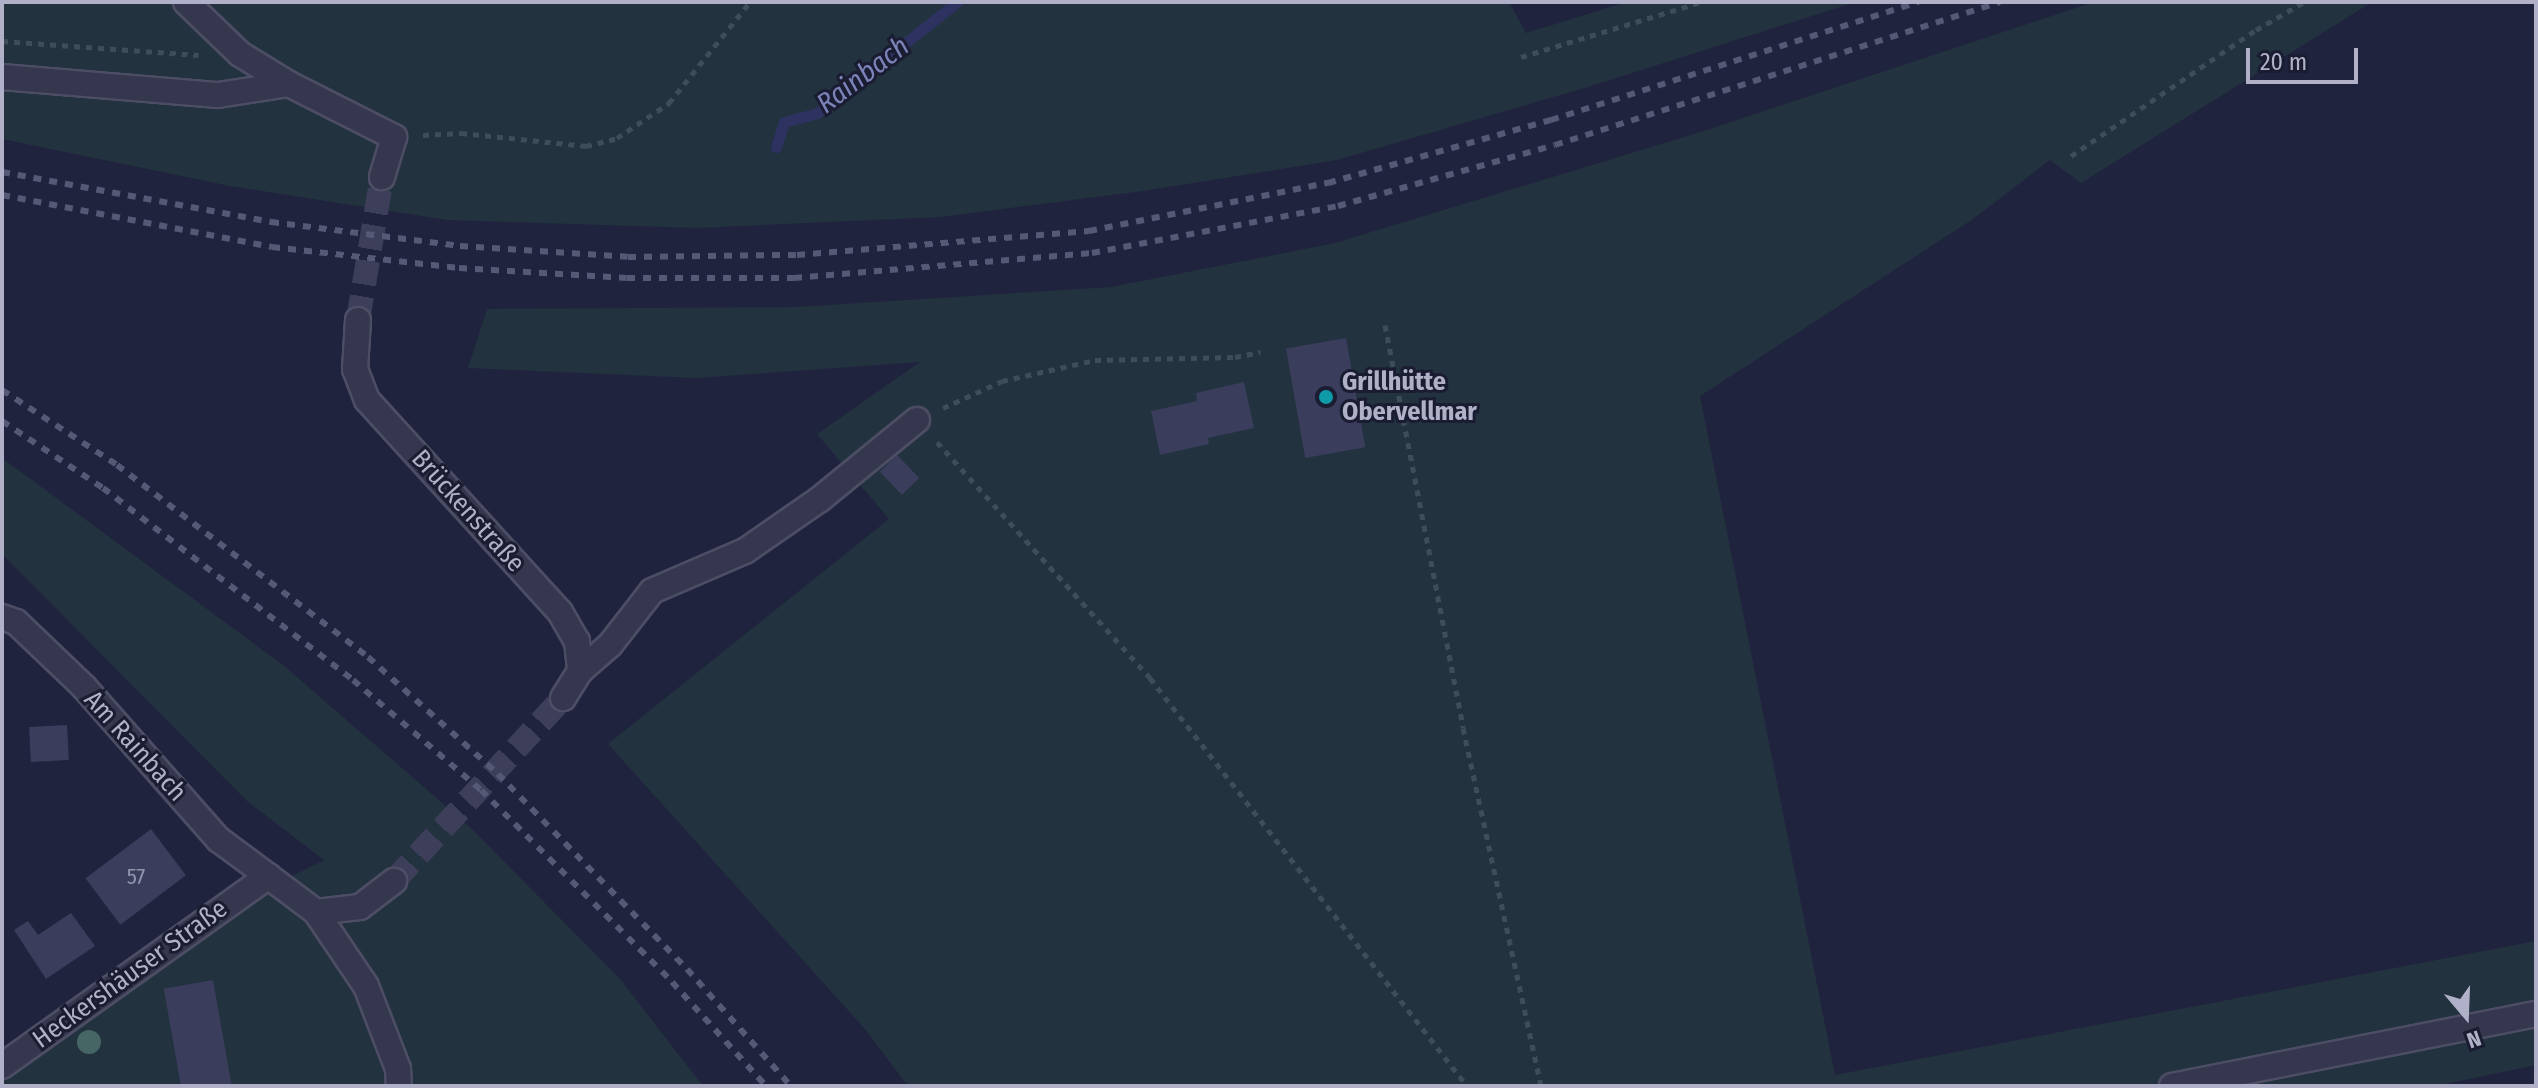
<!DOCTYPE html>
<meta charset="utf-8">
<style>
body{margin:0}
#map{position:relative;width:2538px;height:1088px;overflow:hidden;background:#20233e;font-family:"Fira Sans Condensed",sans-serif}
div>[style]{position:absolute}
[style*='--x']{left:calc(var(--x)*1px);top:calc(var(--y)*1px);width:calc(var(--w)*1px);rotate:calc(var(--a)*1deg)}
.green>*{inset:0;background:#22323f}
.stream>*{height:11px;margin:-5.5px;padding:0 5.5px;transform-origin:5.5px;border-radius:5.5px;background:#2d3260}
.building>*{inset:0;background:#3a3d5c;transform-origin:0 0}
.minor-tunnel>*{height:24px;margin-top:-12px;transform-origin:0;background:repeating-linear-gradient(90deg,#3d3f5a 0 24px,transparent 0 36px)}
.path>*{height:5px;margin-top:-2.5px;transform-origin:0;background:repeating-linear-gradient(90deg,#3d4e59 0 6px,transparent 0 12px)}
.roads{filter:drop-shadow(2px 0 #4d4e65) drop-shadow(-2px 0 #4d4e65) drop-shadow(0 2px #4d4e65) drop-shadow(0 -2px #4d4e65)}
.minor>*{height:24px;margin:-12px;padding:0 12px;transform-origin:12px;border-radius:12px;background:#34374e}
.rail>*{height:6px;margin-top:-3px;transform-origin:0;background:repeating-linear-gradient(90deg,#565975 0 8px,transparent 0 16px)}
.trees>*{width:24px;height:24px;margin:-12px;border-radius:50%;background:#456664}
.dots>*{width:22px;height:22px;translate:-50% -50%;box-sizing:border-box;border:4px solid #1a1c32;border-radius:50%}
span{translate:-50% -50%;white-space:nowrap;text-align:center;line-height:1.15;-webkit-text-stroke:6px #1a1c32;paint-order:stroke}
.number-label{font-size:22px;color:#9294ae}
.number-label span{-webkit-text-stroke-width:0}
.poi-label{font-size:26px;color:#b0b1c9;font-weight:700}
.left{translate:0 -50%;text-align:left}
.street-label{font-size:26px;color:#b0b1c9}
.water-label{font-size:28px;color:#7c83b8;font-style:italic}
.frame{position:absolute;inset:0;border:4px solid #b0b1c9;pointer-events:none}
.north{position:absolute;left:2426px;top:976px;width:80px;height:80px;-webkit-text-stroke:6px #1a1c32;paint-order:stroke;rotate:161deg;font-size:22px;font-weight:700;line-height:32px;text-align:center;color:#b0b1c9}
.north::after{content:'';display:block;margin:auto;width:28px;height:36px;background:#b0b1c9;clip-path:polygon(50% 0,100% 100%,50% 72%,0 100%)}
.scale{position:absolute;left:2246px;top:48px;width:112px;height:36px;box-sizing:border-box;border:4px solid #b0b1c9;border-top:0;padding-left:10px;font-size:24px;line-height:28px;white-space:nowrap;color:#b0b1c9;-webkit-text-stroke:6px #1a1c32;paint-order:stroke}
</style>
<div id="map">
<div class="green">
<i style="clip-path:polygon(2px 2px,1509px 2px,1526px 33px,1627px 2px,1856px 2px,1588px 87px,1337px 160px,1143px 191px,941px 217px,697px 228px,447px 220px,230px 186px,2px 139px)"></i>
<i style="clip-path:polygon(2094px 2px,2372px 2px,2081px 183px,2050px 160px,1973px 219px,1700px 396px,1835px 1075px,2536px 941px,2536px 1065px,2436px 1086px,908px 1086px,864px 1028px,608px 744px,889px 519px,817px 434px,920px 362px,696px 378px,468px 368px,487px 309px,796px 307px,1111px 287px,1335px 243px,1704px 131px)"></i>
<i style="clip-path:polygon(2px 458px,283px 665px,471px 828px,620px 979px,703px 1086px,2px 1086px,2px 1077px,276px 884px,324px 860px,248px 802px,2px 554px)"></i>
</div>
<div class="stream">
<i style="--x:776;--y:147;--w:26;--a:-72"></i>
<i style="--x:784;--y:122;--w:34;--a:-15"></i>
<i style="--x:817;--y:113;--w:179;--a:-38.4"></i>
</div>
<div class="building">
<i style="left:1346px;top:338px;width:111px;height:61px;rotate:80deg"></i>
<i style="clip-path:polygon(1244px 382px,1254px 428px,1208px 438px,1209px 444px,1160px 455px,1151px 411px,1197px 401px,1196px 393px)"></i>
<i style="left:897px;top:455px;width:32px;height:24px;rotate:46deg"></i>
<i style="left:67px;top:725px;width:35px;height:38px;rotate:87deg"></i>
<i style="left:151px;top:829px;width:58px;height:82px;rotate:53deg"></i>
<i style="clip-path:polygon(71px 913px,95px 946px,46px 979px,14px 930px,28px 921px,38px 935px)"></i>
<i style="left:213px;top:980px;width:108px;height:50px;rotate:80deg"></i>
</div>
<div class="minor-tunnel">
<i style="--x:358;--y:320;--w:145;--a:-80.5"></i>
<i style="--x:394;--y:881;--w:249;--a:-47.3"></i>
</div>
<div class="path">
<i style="--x:2;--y:41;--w:197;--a:4.1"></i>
<i style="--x:1521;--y:57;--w:188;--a:-17"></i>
<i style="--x:423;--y:135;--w:38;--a:-3"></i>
<i style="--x:461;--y:133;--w:126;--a:5.9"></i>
<i style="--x:586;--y:146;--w:32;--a:-14"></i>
<i style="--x:617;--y:138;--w:63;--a:-33.9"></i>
<i style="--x:669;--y:103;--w:129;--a:-51.3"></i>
<i style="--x:2071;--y:156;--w:224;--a:-34.3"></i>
<i style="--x:2256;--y:30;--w:56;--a:-30.3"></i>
<i style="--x:1385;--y:325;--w:410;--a:79"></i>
<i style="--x:1463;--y:728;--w:366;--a:77.7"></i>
<i style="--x:943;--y:408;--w:65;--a:-24.6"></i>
<i style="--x:1002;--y:381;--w:95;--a:-12.7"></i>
<i style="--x:1095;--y:360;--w:140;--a:-1.2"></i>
<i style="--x:1235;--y:357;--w:26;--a:-11"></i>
<i style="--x:937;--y:442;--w:318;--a:47.9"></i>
<i style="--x:1150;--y:678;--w:517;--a:52.15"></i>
</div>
<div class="roads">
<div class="minor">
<i style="--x:186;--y:2;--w:75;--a:43.9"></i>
<i style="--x:240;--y:54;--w:57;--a:31.5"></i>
<i style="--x:289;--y:84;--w:118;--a:26.8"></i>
<i style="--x:394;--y:137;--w:42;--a:106.7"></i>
<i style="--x:2;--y:77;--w:217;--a:4.8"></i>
<i style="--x:218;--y:95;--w:72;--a:-8.8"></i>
<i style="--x:358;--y:320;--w:49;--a:93.5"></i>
<i style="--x:355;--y:369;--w:33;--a:69"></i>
<i style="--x:367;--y:400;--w:287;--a:47.7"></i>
<i style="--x:560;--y:612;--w:34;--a:60"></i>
<i style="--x:577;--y:641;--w:30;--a:84"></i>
<i style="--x:580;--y:671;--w:32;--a:122"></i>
<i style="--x:2;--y:617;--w:15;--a:20"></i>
<i style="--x:16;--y:622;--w:94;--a:43.7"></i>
<i style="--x:84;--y:687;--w:203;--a:48.6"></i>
<i style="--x:218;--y:839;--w:62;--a:36.5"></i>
<i style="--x:580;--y:671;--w:40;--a:-41"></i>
<i style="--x:610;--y:645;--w:68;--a:-52.1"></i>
<i style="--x:652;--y:591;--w:101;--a:-23.3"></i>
<i style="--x:745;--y:551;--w:91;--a:-34.7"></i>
<i style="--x:820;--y:499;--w:125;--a:-39.2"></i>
<i style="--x:316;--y:912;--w:44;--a:-6.5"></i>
<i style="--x:360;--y:907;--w:43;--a:-37.4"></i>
<i style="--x:2;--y:1066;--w:327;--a:-35.5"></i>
<i style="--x:268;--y:876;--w:60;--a:36.9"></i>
<i style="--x:316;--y:912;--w:89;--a:56"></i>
<i style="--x:366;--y:986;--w:89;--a:68.9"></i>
<i style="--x:398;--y:1069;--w:17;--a:87"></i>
<i style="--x:2172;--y:1086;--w:371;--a:-11.2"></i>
</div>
</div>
<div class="rail">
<i style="--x:2;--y:172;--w:274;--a:10.5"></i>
<i style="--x:271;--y:222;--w:191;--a:7.2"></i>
<i style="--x:460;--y:246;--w:168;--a:3.7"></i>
<i style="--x:628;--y:257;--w:169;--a:-0.7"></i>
<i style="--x:797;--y:255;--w:293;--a:-4.7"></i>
<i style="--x:1089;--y:231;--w:244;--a:-11.4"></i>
<i style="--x:1328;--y:183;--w:232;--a:-15.8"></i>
<i style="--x:1551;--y:120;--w:386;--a:-17.8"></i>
<i style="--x:2;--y:195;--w:275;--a:10.9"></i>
<i style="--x:272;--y:247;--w:188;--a:6.4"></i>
<i style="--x:459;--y:268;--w:168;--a:3.4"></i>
<i style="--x:627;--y:278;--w:167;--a:0"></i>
<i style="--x:794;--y:278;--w:299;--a:-4.8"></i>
<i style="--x:1092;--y:253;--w:250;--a:-10.8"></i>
<i style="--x:1338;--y:206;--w:225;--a:-15.7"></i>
<i style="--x:1555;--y:145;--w:467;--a:-17.8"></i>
<i style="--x:2;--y:390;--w:137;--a:33.1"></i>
<i style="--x:117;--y:465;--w:316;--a:37.4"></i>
<i style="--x:368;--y:657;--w:175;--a:42"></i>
<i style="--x:498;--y:774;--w:272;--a:45.9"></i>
<i style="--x:687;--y:969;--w:157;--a:48.4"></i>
<i style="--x:2;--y:421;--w:121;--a:33.6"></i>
<i style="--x:103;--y:488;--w:315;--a:37.5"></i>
<i style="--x:353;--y:680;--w:169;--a:40.7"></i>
<i style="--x:481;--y:790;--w:271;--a:45.1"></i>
<i style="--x:672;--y:982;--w:140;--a:47.9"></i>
</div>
<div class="trees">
<i style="left:89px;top:1042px"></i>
</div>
<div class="dots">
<i style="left:1326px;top:397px;background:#0f9aa8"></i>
</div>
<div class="number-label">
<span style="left:136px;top:877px">57</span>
</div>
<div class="poi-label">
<span class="left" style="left:1342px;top:397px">Grillhütte<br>Obervellmar</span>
</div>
<div class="street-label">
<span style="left:468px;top:511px;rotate:48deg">Brückenstraße</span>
<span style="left:135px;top:746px;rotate:48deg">Am Rainbach</span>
<span style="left:130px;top:974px;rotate:-36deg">Heckershäuser Straße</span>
</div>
<div class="water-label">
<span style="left:863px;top:75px;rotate:-37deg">Rainbach</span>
</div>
<div class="frame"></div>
<div class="north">N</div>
<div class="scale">20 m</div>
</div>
